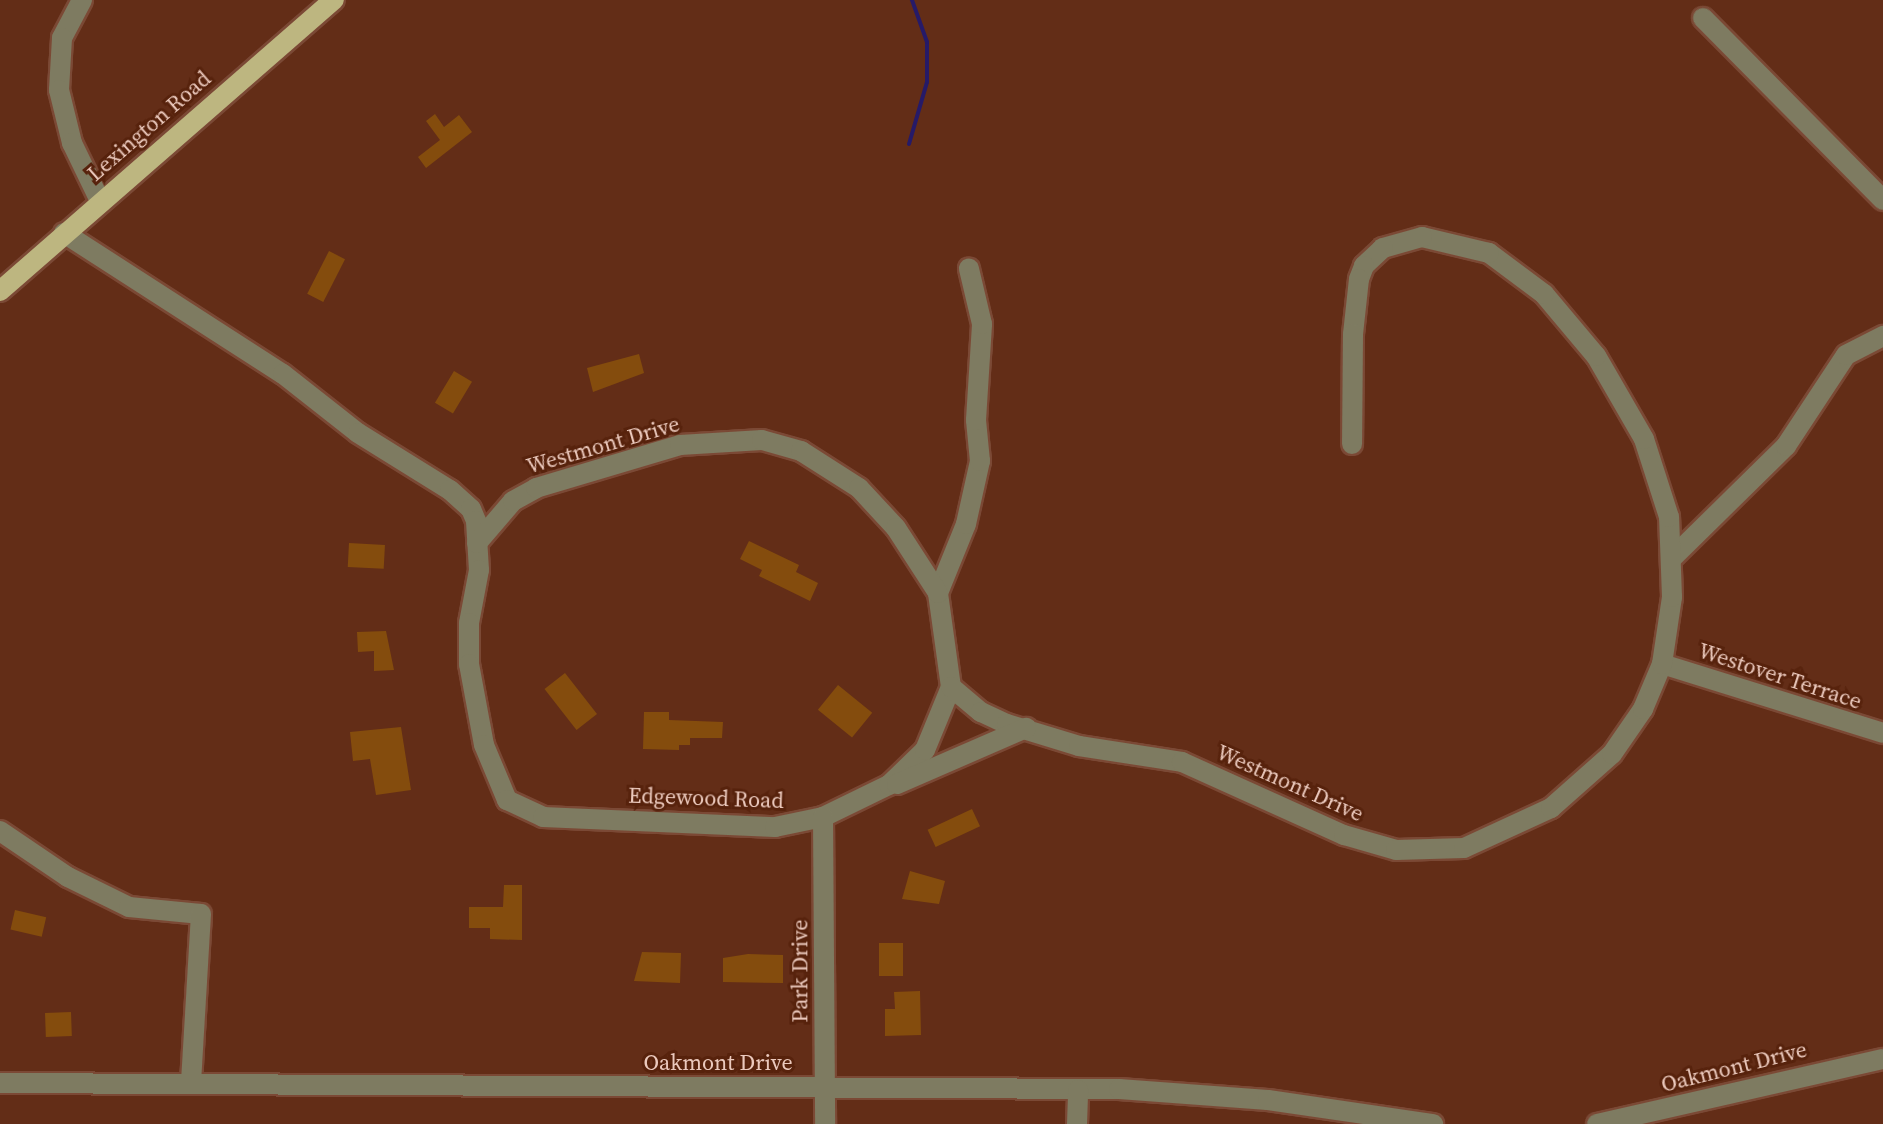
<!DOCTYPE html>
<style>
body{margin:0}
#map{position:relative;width:1883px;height:1124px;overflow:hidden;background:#632d17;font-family:"Source Serif 4",serif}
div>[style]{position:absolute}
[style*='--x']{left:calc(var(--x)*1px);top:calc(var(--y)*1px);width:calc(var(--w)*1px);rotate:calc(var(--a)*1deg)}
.stream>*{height:4px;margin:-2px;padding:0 2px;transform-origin:2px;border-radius:2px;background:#261a68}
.building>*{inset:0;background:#844c0d;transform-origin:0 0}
.roads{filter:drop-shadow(2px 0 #7b4935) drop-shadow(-2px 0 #7b4935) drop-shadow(0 2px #7b4935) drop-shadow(0 -2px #7b4935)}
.minor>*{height:20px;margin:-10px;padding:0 10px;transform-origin:10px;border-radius:10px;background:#7e7b61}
.major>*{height:20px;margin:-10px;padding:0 10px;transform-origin:10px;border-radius:10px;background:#bdb680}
span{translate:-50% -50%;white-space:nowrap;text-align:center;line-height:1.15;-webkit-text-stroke:6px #57220c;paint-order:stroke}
.street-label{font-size:22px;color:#ebc9bd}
</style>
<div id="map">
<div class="stream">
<i style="--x:909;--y:144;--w:65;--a:-73.8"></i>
<i style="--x:927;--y:82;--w:40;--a:-90"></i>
<i style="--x:927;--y:42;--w:45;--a:-109.7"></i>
</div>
<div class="building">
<i style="clip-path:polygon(435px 114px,444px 127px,459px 115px,472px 132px,426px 168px,418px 157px,440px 140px,426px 121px)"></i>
<i style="left:329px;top:251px;width:18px;height:48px;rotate:27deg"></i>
<i style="clip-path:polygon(639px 354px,644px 373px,593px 392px,587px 368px)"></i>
<i style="left:454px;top:371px;width:21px;height:37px;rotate:31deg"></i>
<i style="clip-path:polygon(749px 541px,799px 565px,796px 572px,818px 583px,810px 601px,759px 576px,762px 570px,740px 559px)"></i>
<i style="left:349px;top:543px;width:36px;height:24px;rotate:3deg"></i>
<i style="clip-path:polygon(386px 631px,394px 670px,374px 671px,374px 651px,358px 652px,357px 632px)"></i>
<i style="left:565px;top:673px;width:52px;height:26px;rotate:52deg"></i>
<i style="left:838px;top:685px;width:44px;height:32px;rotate:39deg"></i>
<i style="clip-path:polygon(644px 712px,669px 712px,669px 720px,723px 722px,722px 738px,690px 738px,690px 745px,679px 745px,679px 750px,643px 749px)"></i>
<i style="clip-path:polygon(401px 727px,411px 790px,376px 795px,370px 759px,353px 761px,350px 732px)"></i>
<i style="left:972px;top:809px;width:19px;height:49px;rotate:65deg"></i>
<i style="clip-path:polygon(910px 871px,945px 881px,939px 904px,902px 899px)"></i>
<i style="clip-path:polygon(504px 885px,522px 885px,522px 940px,490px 939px,490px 928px,469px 928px,469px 907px,503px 907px)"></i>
<i style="left:15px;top:910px;width:32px;height:20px;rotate:13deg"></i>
<i style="left:903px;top:943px;width:33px;height:24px;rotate:90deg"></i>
<i style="clip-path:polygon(642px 952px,681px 953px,680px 983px,634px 981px)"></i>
<i style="clip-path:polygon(748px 954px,783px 955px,783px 983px,723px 982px,723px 958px)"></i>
<i style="clip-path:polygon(920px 991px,921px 1035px,885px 1036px,885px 1009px,895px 1009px,894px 992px)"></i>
<i style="left:71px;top:1012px;width:24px;height:26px;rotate:88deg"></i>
</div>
<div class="roads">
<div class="minor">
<i style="--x:82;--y:0;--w:43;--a:117.8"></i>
<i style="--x:62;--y:38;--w:52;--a:93.3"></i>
<i style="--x:59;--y:90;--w:55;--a:76.2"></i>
<i style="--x:72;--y:143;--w:64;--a:64.2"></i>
<i style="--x:1703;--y:18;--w:256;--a:45.3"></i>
<i style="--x:64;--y:233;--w:260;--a:32.8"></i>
<i style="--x:283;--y:374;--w:95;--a:38.2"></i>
<i style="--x:358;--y:433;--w:108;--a:31.8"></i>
<i style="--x:450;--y:490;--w:28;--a:42"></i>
<i style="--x:471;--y:509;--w:13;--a:67"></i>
<i style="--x:476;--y:521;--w:49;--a:86.5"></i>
<i style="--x:479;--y:570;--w:54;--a:100.7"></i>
<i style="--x:469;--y:623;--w:41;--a:90"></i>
<i style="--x:469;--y:664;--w:82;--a:79.5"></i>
<i style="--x:484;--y:745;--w:60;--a:67.3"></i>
<i style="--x:507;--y:800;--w:40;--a:25"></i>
<i style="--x:543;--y:817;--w:232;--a:2.5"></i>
<i style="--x:775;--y:827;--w:49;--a:-11.8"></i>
<i style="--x:823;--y:817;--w:73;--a:-25.9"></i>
<i style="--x:889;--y:785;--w:50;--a:-44.2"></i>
<i style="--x:925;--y:750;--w:68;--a:-67.6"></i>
<i style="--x:951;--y:687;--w:95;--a:-97.9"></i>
<i style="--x:938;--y:593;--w:74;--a:-67.9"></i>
<i style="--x:966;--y:524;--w:65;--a:-77.5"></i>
<i style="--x:980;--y:461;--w:41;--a:-95.6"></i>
<i style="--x:976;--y:420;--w:96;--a:-86.4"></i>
<i style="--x:982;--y:324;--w:57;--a:-103.3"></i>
<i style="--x:477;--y:543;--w:55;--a:-49.4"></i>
<i style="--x:513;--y:501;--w:26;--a:-29"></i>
<i style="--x:536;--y:488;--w:150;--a:-16.6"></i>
<i style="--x:680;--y:445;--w:82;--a:-3.5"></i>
<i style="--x:762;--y:440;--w:41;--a:15.8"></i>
<i style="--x:801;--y:451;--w:69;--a:32.5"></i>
<i style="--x:859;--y:488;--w:54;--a:47.2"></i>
<i style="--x:896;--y:528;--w:77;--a:57.1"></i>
<i style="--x:1672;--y:558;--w:160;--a:-44.5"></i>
<i style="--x:1786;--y:446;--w:109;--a:-56.6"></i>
<i style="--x:1846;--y:355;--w:42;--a:-27.2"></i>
<i style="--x:1662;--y:664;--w:232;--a:17.3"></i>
<i style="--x:951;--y:687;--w:39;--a:40"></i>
<i style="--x:981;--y:712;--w:29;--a:25"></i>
<i style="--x:1007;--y:724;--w:75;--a:17"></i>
<i style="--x:1079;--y:746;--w:104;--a:8.8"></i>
<i style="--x:1182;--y:762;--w:178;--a:24.3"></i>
<i style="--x:1344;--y:835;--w:54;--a:16.1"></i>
<i style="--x:1396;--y:850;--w:68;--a:-1.7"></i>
<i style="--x:1464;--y:848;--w:96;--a:-24.7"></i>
<i style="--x:1551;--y:808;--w:81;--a:-41.5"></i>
<i style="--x:1612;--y:754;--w:55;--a:-55.4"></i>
<i style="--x:1643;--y:709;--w:49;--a:-67.1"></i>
<i style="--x:1662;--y:664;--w:68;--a:-81.5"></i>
<i style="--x:1672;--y:597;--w:80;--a:-92.1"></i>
<i style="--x:1669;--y:517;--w:82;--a:-107.8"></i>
<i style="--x:1644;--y:439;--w:96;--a:-120"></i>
<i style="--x:1596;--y:356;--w:81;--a:-130"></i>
<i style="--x:1544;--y:294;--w:69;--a:-143.3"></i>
<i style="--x:1489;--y:253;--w:69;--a:-166.6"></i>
<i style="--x:1422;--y:237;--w:41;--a:164.2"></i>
<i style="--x:1383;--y:248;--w:26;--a:137"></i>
<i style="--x:1364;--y:266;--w:14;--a:111"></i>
<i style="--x:1359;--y:279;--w:55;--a:96.2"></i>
<i style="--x:1353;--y:334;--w:110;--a:90.5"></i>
<i style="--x:897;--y:784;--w:141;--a:-23.5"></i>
<i style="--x:823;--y:817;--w:307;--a:89.6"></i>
<i style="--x:0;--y:831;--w:82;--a:34.1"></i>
<i style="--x:68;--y:877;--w:68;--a:26.2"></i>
<i style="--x:129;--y:907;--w:72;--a:5.6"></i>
<i style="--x:201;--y:914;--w:168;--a:93.4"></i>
<i style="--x:0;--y:1083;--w:1119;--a:0.31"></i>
<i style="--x:1119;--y:1089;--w:149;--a:4.2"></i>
<i style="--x:1268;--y:1100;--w:167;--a:8.3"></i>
<i style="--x:1077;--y:1124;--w:34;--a:-88"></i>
<i style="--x:1597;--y:1124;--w:293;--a:-12.8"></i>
</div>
<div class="major">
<i style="--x:0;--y:291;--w:443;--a:-41.1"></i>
</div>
</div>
<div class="street-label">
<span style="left:149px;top:126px;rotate:-41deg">Lexington Road</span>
<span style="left:603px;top:445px;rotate:-16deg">Westmont Drive</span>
<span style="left:1780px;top:676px;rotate:18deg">Westover Terrace</span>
<span style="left:1290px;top:783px;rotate:24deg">Westmont Drive</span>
<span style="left:706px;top:798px;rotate:2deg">Edgewood Road</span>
<span style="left:800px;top:971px;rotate:-90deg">Park Drive</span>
<span style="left:718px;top:1063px">Oakmont Drive</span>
<span style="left:1734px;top:1067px;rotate:-14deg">Oakmont Drive</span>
</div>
</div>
